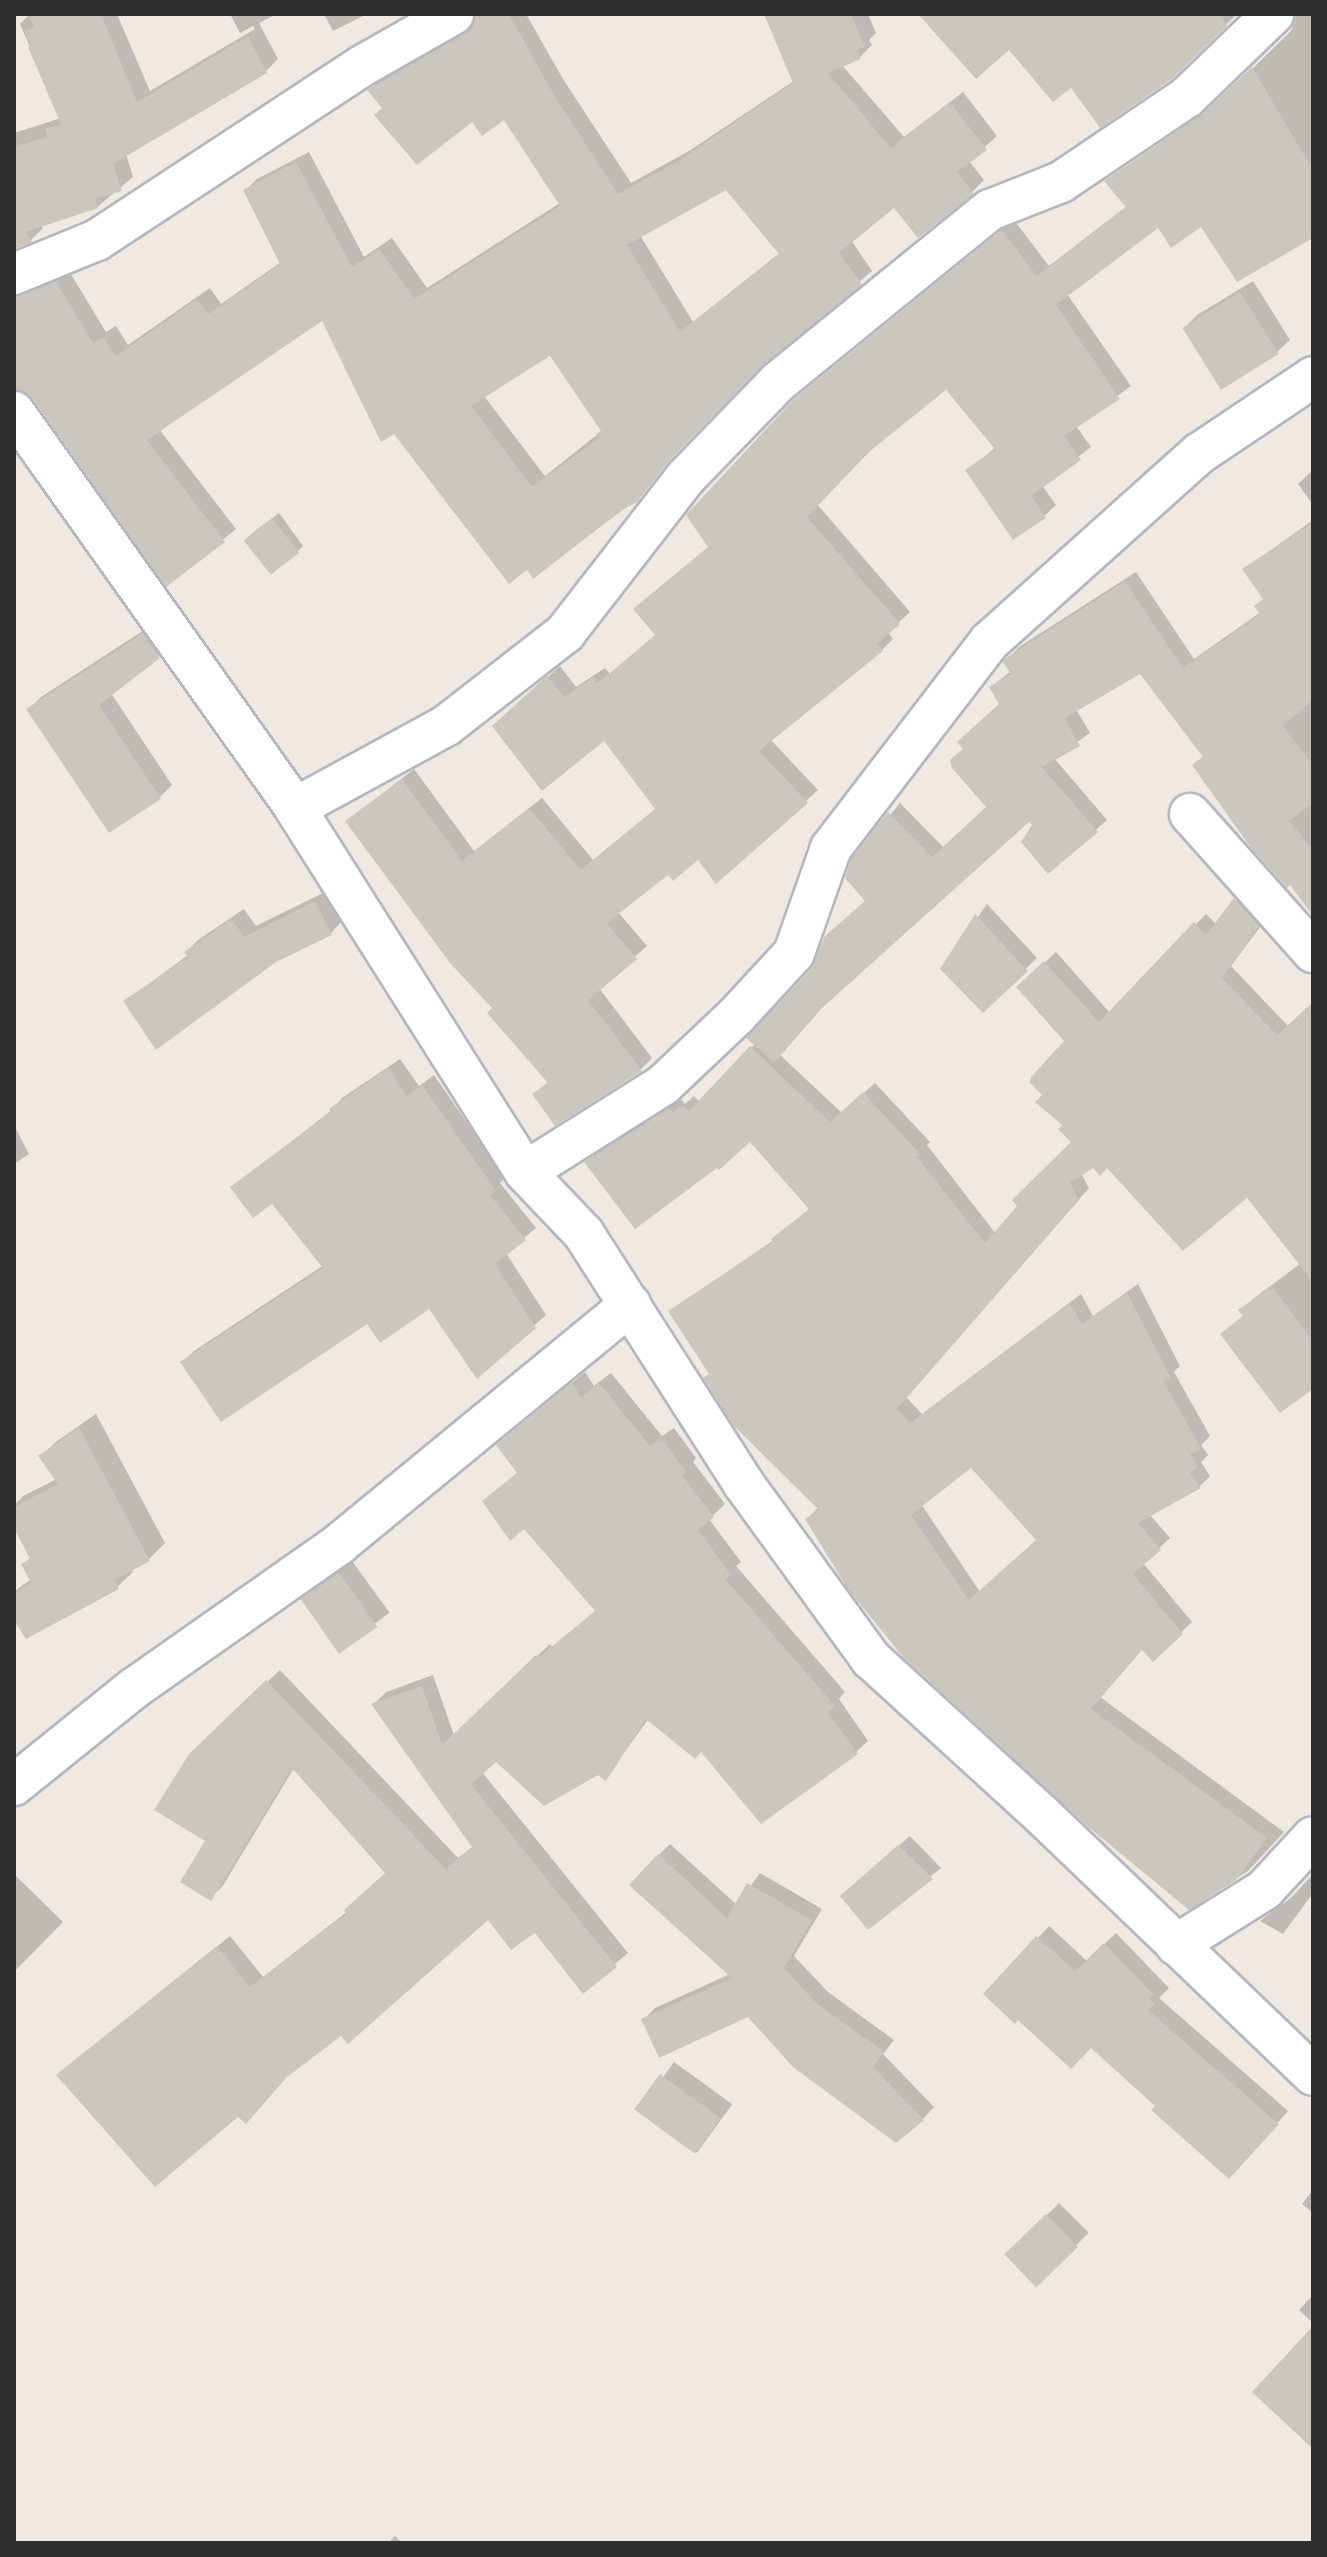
<!DOCTYPE html>
<style>
body{margin:0}
#map{position:relative;width:1327px;height:2557px;overflow:hidden;background:#efe9e1;font-family:"Roboto Condensed",sans-serif}
div>[style]{position:absolute}
[style*='--x']{left:calc(var(--x)*1px);top:calc(var(--y)*1px);width:calc(var(--w)*1px);rotate:calc(var(--a)*1deg)}
.shadow>*{inset:0;background:#0003;transform-origin:0 0}
.building>*{inset:0;background:#cbc7bf;transform-origin:0 0}
.roads{filter:drop-shadow(2px 0 #b4b7c1) drop-shadow(-2px 0 #b4b7c1) drop-shadow(0 2px #b4b7c1) drop-shadow(0 -2px #b4b7c1)}
.minor>*{height:40px;margin:-20px;padding:0 20px;transform-origin:20px;border-radius:20px;background:#fff}
span{translate:-50% -50%;white-space:nowrap;text-align:center;line-height:1.15;-webkit-text-stroke:6px #fff;paint-order:stroke}
.frame{position:absolute;inset:0;border:16px solid #2e2e2e;pointer-events:none}
</style>
<div id="map">
<div class="shadow">
<i style="clip-path:polygon(30px 14px,117px 14px,150px 91px,255px 29px,253px 26px,240px 33px,230px 14px,277px 14px,259px 23px,278px 59px,266px 71px,126px 154px,133px 177px,97px 207px,41px 225px,43px 228px,31px 240px,14px 249px,14px 133px,61px 118px,20px 24px)"></i>
<i style="clip-path:polygon(324px 14px,367px 14px,333px 31px)"></i>
<i style="clip-path:polygon(evenodd,478px 14px,526px 14px,563px 79px,631px 183px,689px 151px,794px 81px,766px 14px,868px 14px,876px 33px,869px 40px,872px 45px,860px 57px,842px 65px,904px 137px,963px 92px,997px 136px,969px 161px,984px 180px,972px 192px,894px 206px,851px 240px,872px 271px,762px 363px,681px 446px,636px 500px,534px 576px,323px 318px,159px 429px,236px 529px,167px 584px,34px 397px,14px 385px,14px 281px,69px 271px,106px 332px,116px 326px,128px 345px,210px 288px,221px 304px,281px 262px,245px 191px,257px 179px,309px 152px,364px 257px,392px 238px,427px 288px,560px 203px,504px 118px,472px 119px,384px 107px,370px 90px,382px 78px,471px 26px,478px 14px,727px 188px,781px 252px,693px 322px,640px 235px,727px 188px,478px 14px,551px 354px,603px 430px,545px 476px,484px 396px,551px 354px)"></i>
<i style="clip-path:polygon(936px 14px,1237px 14px,1171px 78px,1071px 85px,1010px 47px)"></i>
<i style="clip-path:polygon(1297px 14px,1313px 14px,1313px 236px,1201px 224px,1158px 225px,1067px 294px,1131px 386px,1076px 426px,1091px 447px,1042px 485px,1056px 505px,1044px 516px,968px 470px,996px 447px,946px 387px,871px 448px,817px 504px,910px 612px,888px 632px,893px 639px,882px 650px,770px 739px,818px 790px,806px 801px,668px 873px,618px 912px,647px 946px,599px 988px,652px 1058px,640px 1070px,535px 1094px,549px 1081px,348px 821px,414px 769px,474px 851px,542px 798px,593px 860px,657px 808px,604px 738px,506px 715px,560px 666px,576px 687px,605px 668px,610px 674px,657px 634px,795px 400px,808px 388px,1014px 220px,1049px 266px,1127px 206px,1107px 181px,1217px 103px,1291px 31px)"></i>
<i style="clip-path:polygon(1253px 281px,1290px 340px,1277px 352px,1184px 328px,1197px 315px)"></i>
<i style="clip-path:polygon(1313px 470px,1313px 505px,1298px 484px)"></i>
<i style="clip-path:polygon(279px 513px,303px 546px,297px 552px,251px 534px)"></i>
<i style="clip-path:polygon(evenodd,1313px 520px,1313px 913px,1195px 765px,1204px 755px,1141px 671px,1076px 709px,1090px 733px,1054px 758px,1107px 820px,1048px 872px,1035px 824px,1029px 819px,828px 1000px,780px 1055px,842px 1113px,875px 1083px,930px 1142px,927px 1145px,996px 1234px,1073px 1142px,1045px 1095px,1067px 1041px,1029px 977px,1056px 952px,1110px 1013px,1206px 914px,1217px 925px,1246px 889px,1269px 915px,1231px 966px,1288px 1026px,1313px 1004px,1313px 1234px,1247px 1195px,1094px 1165px,1081px 1173px,1089px 1188px,906px 1397px,922px 1414px,1081px 1294px,1093px 1316px,1138px 1284px,1180px 1366px,1174px 1372px,1210px 1436px,1201px 1445px,1208px 1455px,1201px 1462px,1210px 1476px,1199px 1487px,1150px 1515px,1170px 1538px,1143px 1563px,1192px 1622px,1153px 1659px,1143px 1648px,1100px 1697px,1284px 1832px,1248px 1871px,1189px 1907px,807px 1519px,819px 1507px,670px 1311px,774px 1240px,811px 1207px,750px 1139px,587px 1162px,598px 1152px,681px 1099px,685px 1104px,694px 1096px,700px 1102px,755px 1044px,867px 900px,853px 860px,900px 803px,944px 848px,988px 807px,965px 748px,1001px 704px,991px 687px,1011px 671px,1005px 662px,1019px 647px,1136px 572px,1194px 659px,1261px 612px,1264px 598px,1245px 569px,1313px 520px,971px 1466px,1038px 1539px,980px 1592px,921px 1504px,971px 1466px)"></i>
<i style="clip-path:polygon(155px 623px,171px 645px,111px 693px,172px 785px,160px 797px,29px 709px,41px 697px)"></i>
<i style="clip-path:polygon(327px 891px,342px 921px,331px 933px,126px 1001px,188px 955px,186px 952px,198px 940px,244px 909px,256px 926px)"></i>
<i style="clip-path:polygon(987px 904px,1037px 958px,983px 1010px,943px 968px)"></i>
<i style="clip-path:polygon(400px 1059px,419px 1086px,434px 1075px,505px 1178px,500px 1183px,536px 1228px,506px 1253px,546px 1315px,477px 1376px,429px 1306px,182px 1363px,194px 1351px,324px 1265px,272px 1201px,233px 1187px,332px 1110px,342px 1098px)"></i>
<i style="clip-path:polygon(14px 1125px,29px 1154px,14px 1164px)"></i>
<i style="clip-path:polygon(1300px 1264px,1313px 1281px,1313px 1386px,1223px 1334px,1244px 1315px,1241px 1310px,1254px 1298px)"></i>
<i style="clip-path:polygon(585px 1372px,594px 1386px,611px 1373px,662px 1436px,674px 1428px,696px 1458px,693px 1462px,725px 1504px,709px 1519px,741px 1562px,736px 1566px,845px 1692px,839px 1699px,868px 1741px,856px 1752px,701px 1750px,649px 1718px,606px 1778px,598px 1773px,496px 1759px,482px 1772px,628px 1953px,583px 1991px,535px 1930px,489px 1917px,342px 2034px,58px 2075px,230px 1936px,263px 1977px,348px 1911px,387px 1872px,294px 1768px,222px 1887px,210px 1898px,203px 1743px,280px 1670px,458px 1858px,474px 1846px,374px 1704px,386px 1692px,433px 1675px,454px 1735px,550px 1644px,552px 1647px,597px 1610px,524px 1526px,485px 1501px,518px 1472px,510px 1434px)"></i>
<i style="clip-path:polygon(96px 1414px,165px 1543px,149px 1559px,132px 1569px,133px 1572px,117px 1587px,14px 1616px,14px 1592px,31px 1579px,23px 1564px,31px 1557px,14px 1524px,14px 1506px,23px 1496px,57px 1479px,41px 1456px,57px 1441px)"></i>
<i style="left:352px;top:1561px;width:64px;height:61px;rotate:54deg"></i>
<i style="clip-path:polygon(910px 1836px,941px 1868px,868px 1927px,853px 1886px)"></i>
<i style="clip-path:polygon(670px 1844px,737px 1905px,760px 1873px,822px 1909px,794px 1956px,828px 1992px,894px 2040px,883px 2054px,934px 2107px,923px 2119px,896px 2140px,749px 2015px,644px 2019px,655px 2008px,730px 1974px,659px 1855px)"></i>
<i style="clip-path:polygon(14px 1874px,63px 1922px,14px 1972px)"></i>
<i style="clip-path:polygon(1313px 1874px,1313px 1893px,1283px 1934px,1260px 1921px,1292px 1897px)"></i>
<i style="clip-path:polygon(1049px 1926px,1087px 1961px,1116px 1933px,1169px 1988px,1159px 1998px,1288px 2111px,1240px 2165px,1158px 2106px,1038px 1938px)"></i>
<i style="left:674px;top:2062px;width:72px;height:60px;rotate:36deg"></i>
<i style="clip-path:polygon(1313px 2190px,1313px 2213px,1302px 2204px)"></i>
<i style="left:1059px;top:2203px;width:42px;height:73px;rotate:45deg"></i>
<i style="clip-path:polygon(1313px 2295px,1313px 2323px,1299px 2310px)"></i>
<i style="clip-path:polygon(395px 2536px,402px 2543px,388px 2543px)"></i>
</div>
<div class="building">
<i style="clip-path:polygon(28px 14px,101px 14px,137px 102px,248px 36px,267px 73px,113px 164px,122px 191px,95px 199px,98px 208px,26px 232px,32px 242px,14px 249px,14px 147px,48px 137px,45px 129px,61px 124px,28px 47px,31px 47px,25px 31px,34px 27px)"></i>
<i style="clip-path:polygon(evenodd,476px 14px,509px 14px,552px 92px,618px 194px,675px 163px,793px 83px,764px 14px,851px 14px,865px 47px,857px 50px,861px 59px,828px 73px,891px 148px,950px 102px,987px 150px,957px 172px,974px 194px,918px 238px,894px 208px,839px 253px,862px 285px,762px 366px,669px 461px,637px 502px,622px 510px,533px 579px,527px 570px,509px 584px,394px 434px,381px 442px,322px 321px,147px 440px,225px 542px,166px 587px,33px 399px,14px 389px,14px 296px,56px 282px,93px 343px,103px 337px,116px 356px,197px 299px,208px 314px,280px 264px,243px 190px,296px 162px,352px 267px,379px 249px,414px 299px,560px 206px,504px 120px,482px 136px,472px 122px,417px 165px,374px 115px,382px 108px,367px 90px,464px 34px,473px 25px,476px 14px,726px 190px,779px 254px,680px 332px,627px 245px,726px 190px,476px 14px,550px 356px,601px 431px,596px 434px,599px 438px,532px 487px,471px 406px,550px 356px)"></i>
<i style="clip-path:polygon(918px 14px,1220px 14px,1227px 26px,1172px 79px,1100px 128px,1071px 88px,1053px 102px,1009px 50px,976px 79px)"></i>
<i style="clip-path:polygon(1252px 67px,1313px 170px,1313px 238px,1237px 282px,1201px 227px,1171px 248px,1158px 228px,1056px 305px,1120px 399px,1064px 436px,1081px 460px,1031px 496px,1046px 518px,1013px 540px,965px 470px,995px 449px,946px 390px,870px 451px,807px 517px,900px 624px,877px 644px,883px 651px,759px 751px,808px 803px,716px 884px,698px 860px,673px 881px,668px 875px,607px 923px,637px 959px,588px 1000px,642px 1071px,555px 1126px,532px 1094px,548px 1083px,487px 1013px,492px 1008px,450px 963px,345px 821px,402px 779px,462px 861px,529px 808px,581px 870px,655px 809px,604px 741px,542px 791px,492px 726px,547px 676px,564px 697px,593px 677px,597px 684px,655px 635px,633px 609px,708px 547px,686px 515px,794px 399px,1002px 230px,1037px 276px,1126px 207px,1104px 181px,1200px 116px)"></i>
<i style="left:1240px;top:292px;width:73px;height:68px;rotate:58deg"></i>
<i style="left:272px;top:518px;width:44px;height:36px;rotate:52deg"></i>
<i style="clip-path:polygon(1313px 522px,1313px 700px,1283px 726px,1313px 765px,1313px 803px,1289px 821px,1313px 849px,1313px 916px,1290px 885px,1287px 888px,1251px 848px,1192px 765px,1203px 757px,1140px 674px,1065px 718px,1080px 746px,1042px 767px,1098px 832px,1048px 874px,1021px 842px,1032px 825px,1029px 822px,822px 1008px,774px 1063px,746px 1038px,811px 969px,825px 936px,865px 901px,845px 878px,851px 859px,888px 812px,932px 857px,986px 807px,952px 768px,950px 760px,963px 749px,957px 742px,999px 704px,989px 687px,1011px 674px,1003px 662px,1006px 658px,1125px 581px,1183px 668px,1260px 614px,1254px 606px,1263px 599px,1242px 569px)"></i>
<i style="clip-path:polygon(143px 633px,160px 658px,99px 705px,161px 799px,109px 833px,26px 709px)"></i>
<i style="clip-path:polygon(evenodd,1234px 898px,1259px 926px,1222px 978px,1277px 1035px,1313px 1002px,1313px 1282px,1247px 1198px,1183px 1251px,1107px 1168px,1100px 1176px,1093px 1168px,1070px 1183px,1079px 1200px,897px 1409px,910px 1423px,1070px 1303px,1082px 1324px,1127px 1293px,1171px 1378px,1164px 1382px,1201px 1448px,1190px 1455px,1198px 1467px,1190px 1472px,1201px 1488px,1138px 1523px,1161px 1550px,1133px 1574px,1183px 1634px,1153px 1662px,1142px 1650px,1091px 1709px,1267px 1838px,1236px 1880px,1189px 1910px,1086px 1825px,903px 1657px,848px 1589px,805px 1519px,819px 1510px,733px 1425px,703px 1378px,709px 1374px,668px 1311px,773px 1242px,771px 1239px,809px 1209px,750px 1142px,719px 1170px,717px 1168px,635px 1229px,584px 1162px,669px 1108px,673px 1113px,683px 1105px,689px 1111px,750px 1046px,830px 1122px,863px 1092px,920px 1154px,917px 1157px,985px 1243px,1017px 1206px,1012px 1200px,1071px 1142px,1058px 1129px,1062px 1125px,1035px 1102px,1042px 1095px,1030px 1083px,1031px 1077px,1064px 1041px,1016px 987px,1044px 961px,1099px 1022px,1194px 922px,1206px 935px,1234px 898px,971px 1468px,1036px 1540px,969px 1600px,911px 1515px,971px 1468px)"></i>
<i style="clip-path:polygon(315px 901px,332px 935px,276px 962px,156px 1050px,123px 1001px,188px 957px,184px 952px,231px 919px,244px 937px)"></i>
<i style="clip-path:polygon(975px 914px,1028px 971px,983px 1013px,940px 969px)"></i>
<i style="clip-path:polygon(388px 1068px,407px 1096px,422px 1085px,496px 1191px,490px 1195px,526px 1240px,495px 1264px,536px 1328px,477px 1379px,429px 1309px,380px 1343px,367px 1324px,221px 1422px,180px 1362px,323px 1268px,272px 1204px,253px 1218px,230px 1187px,331px 1112px,329px 1109px)"></i>
<i style="clip-path:polygon(1272px 1286px,1313px 1341px,1313px 1389px,1280px 1413px,1220px 1334px,1243px 1316px,1238px 1310px)"></i>
<i style="clip-path:polygon(572px 1382px,581px 1397px,599px 1383px,650px 1446px,661px 1438px,686px 1472px,682px 1475px,714px 1517px,698px 1530px,731px 1575px,725px 1579px,835px 1706px,828px 1712px,858px 1754px,761px 1824px,701px 1752px,695px 1759px,646px 1719px,606px 1781px,598px 1775px,544px 1806px,496px 1762px,471px 1784px,617px 1967px,583px 1994px,535px 1933px,511px 1950px,488px 1920px,348px 2044px,341px 2036px,287px 2077px,246px 2124px,238px 2117px,155px 2187px,56px 2075px,217px 1946px,250px 1987px,347px 1913px,344px 1910px,385px 1873px,292px 1768px,211px 1901px,180px 1882px,205px 1841px,154px 1810px,189px 1754px,266px 1680px,446px 1869px,472px 1847px,371px 1704px,422px 1686px,442px 1745px,536px 1655px,539px 1657px,595px 1611px,524px 1529px,510px 1541px,482px 1501px,517px 1473px,496px 1445px)"></i>
<i style="clip-path:polygon(79px 1428px,150px 1561px,114px 1580px,119px 1589px,26px 1639px,14px 1620px,14px 1593px,31px 1583px,21px 1564px,30px 1559px,14px 1528px,14px 1507px,58px 1484px,38px 1456px)"></i>
<i style="left:339px;top:1572px;width:67px;height:47px;rotate:55deg"></i>
<i style="clip-path:polygon(898px 1845px,933px 1879px,868px 1930px,840px 1896px)"></i>
<i style="clip-path:polygon(658px 1854px,727px 1918px,747px 1883px,812px 1920px,784px 1968px,816px 2003px,884px 2052px,873px 2067px,924px 2120px,896px 2143px,793px 2067px,748px 2017px,659px 2058px,641px 2019px,732px 1978px,629px 1885px)"></i>
<i style="clip-path:polygon(1036px 1936px,1075px 1971px,1104px 1943px,1153px 1994px,1149px 1999px,1155px 2004px,1148px 2010px,1279px 2124px,1229px 2179px,1151px 2110px,1155px 2106px,1091px 2048px,1071px 2069px,1018px 2020px,1015px 2024px,983px 1994px)"></i>
<i style="left:660px;top:2074px;width:75px;height:44px;rotate:36deg"></i>
<i style="left:1046px;top:2214px;width:46px;height:58px;rotate:46deg"></i>
<i style="clip-path:polygon(1313px 2326px,1313px 2449px,1252px 2392px)"></i>
</div>
<div class="roads">
<div class="minor">
<i style="--x:14;--y:274;--w:90;--a:-22.3"></i>
<i style="--x:97;--y:240;--w:317;--a:-33.3"></i>
<i style="--x:362;--y:66;--w:105;--a:-29.7"></i>
<i style="--x:14;--y:412;--w:486;--a:54.6"></i>
<i style="--x:295;--y:808;--w:431;--a:57.7"></i>
<i style="--x:525;--y:1172;--w:86;--a:46.4"></i>
<i style="--x:584;--y:1234;--w:295;--a:57.4"></i>
<i style="--x:743;--y:1483;--w:218;--a:54"></i>
<i style="--x:871;--y:1659;--w:230;--a:42.4"></i>
<i style="--x:1041;--y:1814;--w:377;--a:43.8"></i>
<i style="--x:295;--y:808;--w:173;--a:-28.6"></i>
<i style="--x:447;--y:725;--w:150;--a:-37.9"></i>
<i style="--x:565;--y:633;--w:197;--a:-52.2"></i>
<i style="--x:686;--y:477;--w:132;--a:-45.9"></i>
<i style="--x:778;--y:382;--w:273;--a:-39.1"></i>
<i style="--x:990;--y:210;--w:76;--a:-21.5"></i>
<i style="--x:1061;--y:182;--w:152;--a:-34"></i>
<i style="--x:1187;--y:97;--w:120;--a:-44"></i>
<i style="--x:1190;--y:814;--w:185;--a:48.3"></i>
<i style="--x:525;--y:1172;--w:163;--a:-32.2"></i>
<i style="--x:663;--y:1085;--w:102;--a:-43.4"></i>
<i style="--x:737;--y:1015;--w:84;--a:-47.4"></i>
<i style="--x:794;--y:953;--w:111;--a:-70.6"></i>
<i style="--x:831;--y:848;--w:260;--a:-52.5"></i>
<i style="--x:989;--y:642;--w:283;--a:-41.9"></i>
<i style="--x:1200;--y:453;--w:136;--a:-33.9"></i>
<i style="--x:14;--y:1785;--w:153;--a:-38.9"></i>
<i style="--x:133;--y:1689;--w:252;--a:-35.1"></i>
<i style="--x:339;--y:1544;--w:377;--a:-39.4"></i>
<i style="--x:1176;--y:1945;--w:104;--a:-32"></i>
<i style="--x:1264;--y:1890;--w:72;--a:-47.2"></i>
</div>
</div>
<div class="frame"></div>
</div>
